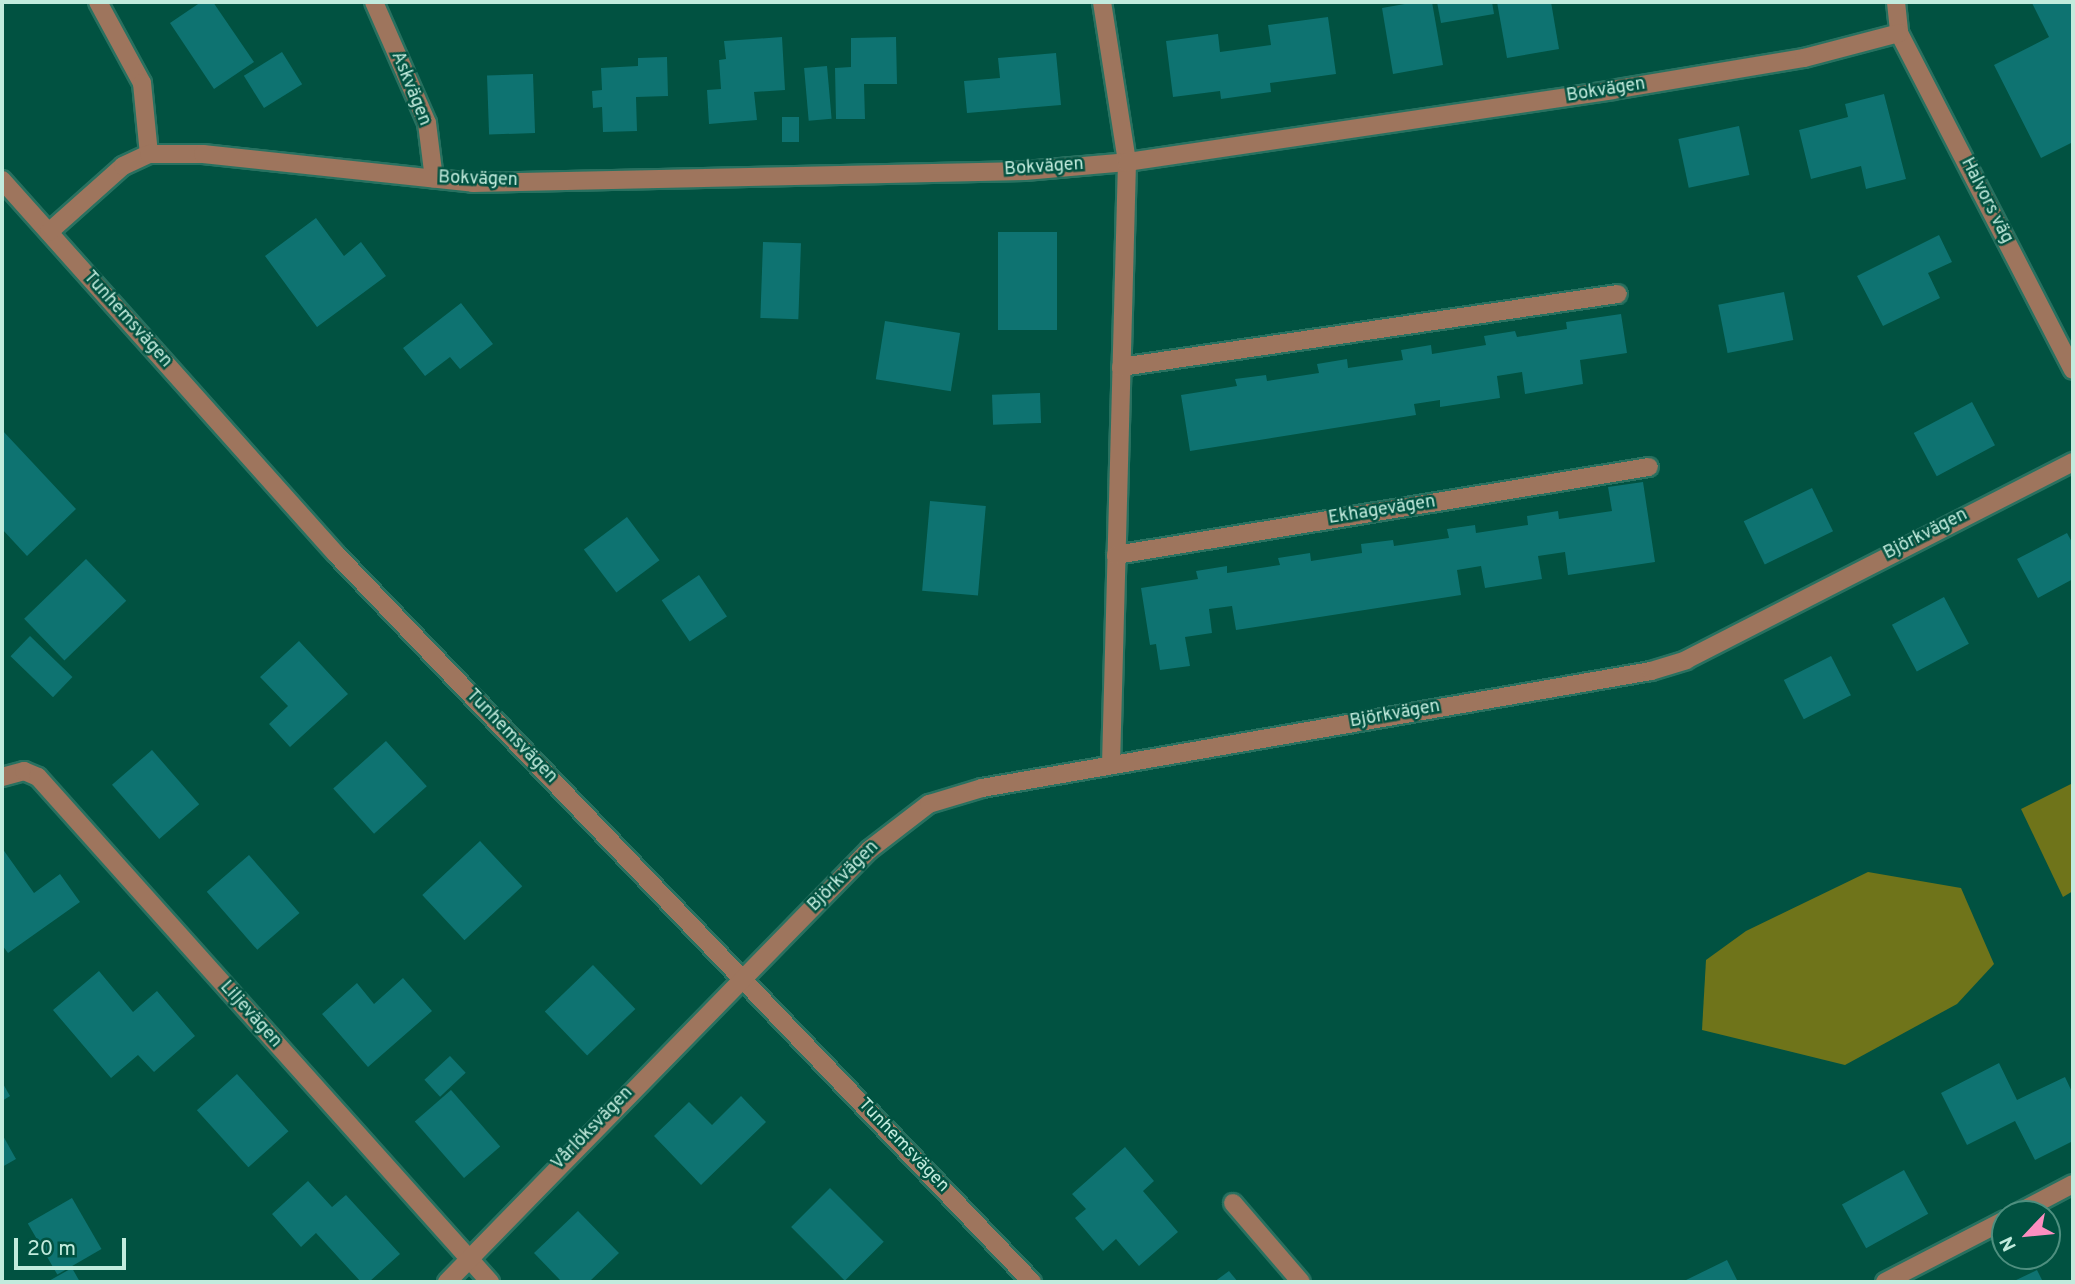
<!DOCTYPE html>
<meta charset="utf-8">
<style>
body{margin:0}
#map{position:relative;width:2075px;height:1284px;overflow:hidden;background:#015241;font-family:Overpass,sans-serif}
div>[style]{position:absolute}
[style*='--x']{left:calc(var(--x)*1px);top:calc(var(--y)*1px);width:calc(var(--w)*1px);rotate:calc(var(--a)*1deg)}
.green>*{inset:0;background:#6f741a}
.building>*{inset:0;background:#0e7371;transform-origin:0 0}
.roads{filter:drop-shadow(2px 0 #287160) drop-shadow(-2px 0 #287160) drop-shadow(0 2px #287160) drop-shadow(0 -2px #287160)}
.minor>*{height:18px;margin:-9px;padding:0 9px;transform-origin:9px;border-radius:9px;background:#9e755d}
span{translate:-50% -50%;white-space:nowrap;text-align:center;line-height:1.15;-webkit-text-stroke:5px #015241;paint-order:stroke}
.street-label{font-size:18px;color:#c2ebdd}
.frame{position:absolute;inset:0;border:4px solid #c2ebdd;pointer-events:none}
.north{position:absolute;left:1991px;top:1200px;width:70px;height:70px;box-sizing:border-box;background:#015241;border:2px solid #4e8f7f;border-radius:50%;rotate:244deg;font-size:19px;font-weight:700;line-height:28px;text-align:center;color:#c2ebdd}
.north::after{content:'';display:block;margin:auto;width:24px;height:32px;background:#fd8ec0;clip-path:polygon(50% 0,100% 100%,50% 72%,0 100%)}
.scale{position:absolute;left:14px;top:1238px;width:112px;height:32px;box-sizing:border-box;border:4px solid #c2ebdd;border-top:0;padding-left:9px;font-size:21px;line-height:24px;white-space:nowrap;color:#c2ebdd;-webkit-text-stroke:5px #015241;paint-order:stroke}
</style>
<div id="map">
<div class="green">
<i style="clip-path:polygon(2073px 783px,2073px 891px,2063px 897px,2021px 809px)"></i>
<i style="clip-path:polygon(1868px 872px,1961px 888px,1994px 964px,1957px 1004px,1845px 1065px,1702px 1030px,1706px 960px,1746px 931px)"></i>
</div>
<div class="building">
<i style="clip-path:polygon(201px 2px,213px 2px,254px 62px,214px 89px,170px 23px)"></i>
<i style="clip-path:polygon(1416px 2px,1432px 2px,1443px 65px,1393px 74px,1382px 8px)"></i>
<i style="clip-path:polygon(1437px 2px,1492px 2px,1494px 14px,1441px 23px)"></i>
<i style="clip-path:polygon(1497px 2px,1551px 2px,1559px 49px,1507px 58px)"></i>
<i style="clip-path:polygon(2073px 2px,2073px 142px,2041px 158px,1994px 65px,2049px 37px,2032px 3px)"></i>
<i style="clip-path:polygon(1328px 17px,1336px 74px,1270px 83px,1271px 92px,1221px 99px,1220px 91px,1173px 97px,1166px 41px,1218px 34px,1220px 52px,1271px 45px,1268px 25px)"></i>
<i style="clip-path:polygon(782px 37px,785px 90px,754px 92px,757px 120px,709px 124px,707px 90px,721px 89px,719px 60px,726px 59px,724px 41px)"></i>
<i style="clip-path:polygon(896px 37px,897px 84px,864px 84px,865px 119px,836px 119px,835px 68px,851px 67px,851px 38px)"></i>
<i style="left:282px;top:52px;width:38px;height:45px;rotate:58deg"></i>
<i style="clip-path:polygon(1056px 53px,1061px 105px,967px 113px,964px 81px,1000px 78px,998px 58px)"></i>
<i style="clip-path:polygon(667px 57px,668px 96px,636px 97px,637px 131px,603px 132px,602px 107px,593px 108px,592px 91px,602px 90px,601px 68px,638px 66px,638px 58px)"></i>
<i style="left:827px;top:66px;width:53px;height:23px;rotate:85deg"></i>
<i style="left:533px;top:74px;width:59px;height:46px;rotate:88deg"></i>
<i style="clip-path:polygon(1884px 94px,1906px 179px,1866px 189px,1861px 166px,1811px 179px,1799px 130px,1848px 117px,1845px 104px)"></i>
<i style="left:782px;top:117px;width:17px;height:25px"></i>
<i style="left:1739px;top:126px;width:50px;height:62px;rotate:78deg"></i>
<i style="clip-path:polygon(316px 218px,344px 256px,361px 242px,386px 276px,317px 327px,265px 256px)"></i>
<i style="left:998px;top:232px;width:59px;height:98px"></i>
<i style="clip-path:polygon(1939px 235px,1952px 262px,1928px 273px,1940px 298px,1883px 326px,1857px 276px)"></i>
<i style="left:763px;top:242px;width:38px;height:76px;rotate:2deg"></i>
<i style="left:1784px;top:292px;width:49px;height:67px;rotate:79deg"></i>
<i style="clip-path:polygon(461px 303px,493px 344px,460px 369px,450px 357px,425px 376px,403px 348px)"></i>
<i style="clip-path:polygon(1621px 314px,1627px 353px,1580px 360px,1583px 384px,1525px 394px,1522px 372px,1497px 376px,1500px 398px,1440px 407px,1440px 400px,1414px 404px,1416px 415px,1190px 451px,1181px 395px,1237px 386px,1235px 379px,1266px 375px,1267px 381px,1319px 373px,1317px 364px,1347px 359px,1348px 368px,1403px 360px,1401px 350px,1431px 345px,1432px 354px,1486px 345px,1484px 336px,1515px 331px,1517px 337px,1567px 329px,1566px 322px)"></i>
<i style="left:885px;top:321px;width:76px;height:59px;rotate:9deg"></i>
<i style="left:1040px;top:393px;width:30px;height:48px;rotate:88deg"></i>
<i style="left:1972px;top:402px;width:49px;height:66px;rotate:62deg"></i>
<i style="clip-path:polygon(2px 430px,76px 509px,27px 556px,2px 529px)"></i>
<i style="clip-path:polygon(1643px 482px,1655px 562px,1568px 575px,1565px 552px,1538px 556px,1542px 579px,1485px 588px,1481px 566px,1457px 570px,1461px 595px,1236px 630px,1232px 606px,1209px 609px,1212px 633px,1185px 637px,1190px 666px,1160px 670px,1156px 644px,1150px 645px,1141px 588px,1198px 579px,1196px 571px,1227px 566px,1227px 573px,1280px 565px,1278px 558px,1310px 553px,1311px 561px,1362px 553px,1361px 544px,1393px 540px,1394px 546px,1449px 538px,1447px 529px,1475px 525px,1476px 533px,1528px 525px,1527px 516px,1558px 511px,1559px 519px,1612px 511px,1608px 487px)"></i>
<i style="left:1812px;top:488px;width:48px;height:76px;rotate:64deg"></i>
<i style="left:930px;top:501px;width:56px;height:90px;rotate:5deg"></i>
<i style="left:627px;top:517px;width:54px;height:54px;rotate:53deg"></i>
<i style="clip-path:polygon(2067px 533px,2073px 544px,2073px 579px,2038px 598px,2017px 559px)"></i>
<i style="left:86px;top:559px;width:58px;height:86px;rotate:46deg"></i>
<i style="left:699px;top:575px;width:50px;height:45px;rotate:56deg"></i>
<i style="left:1944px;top:597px;width:53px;height:59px;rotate:62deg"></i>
<i style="left:30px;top:636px;width:59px;height:28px;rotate:44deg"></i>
<i style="clip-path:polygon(299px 641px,348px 694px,290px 747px,269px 724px,288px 706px,260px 677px)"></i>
<i style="left:1831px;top:656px;width:44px;height:53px;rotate:63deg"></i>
<i style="left:386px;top:741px;width:61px;height:71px;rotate:48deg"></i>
<i style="left:152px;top:750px;width:72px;height:53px;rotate:49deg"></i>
<i style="left:480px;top:841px;width:62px;height:79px;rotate:47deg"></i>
<i style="clip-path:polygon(2px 848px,34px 893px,60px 874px,80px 902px,8px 953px,2px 945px)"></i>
<i style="left:249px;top:855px;width:77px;height:56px;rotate:49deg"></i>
<i style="left:593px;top:965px;width:61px;height:67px;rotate:46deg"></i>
<i style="clip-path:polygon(99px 971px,133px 1012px,157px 991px,195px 1036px,154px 1072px,138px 1055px,111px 1078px,53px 1010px)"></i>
<i style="clip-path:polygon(403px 978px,432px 1011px,368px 1067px,322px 1014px,357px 983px,374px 1004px)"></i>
<i style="left:450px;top:1056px;width:23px;height:35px;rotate:47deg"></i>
<i style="clip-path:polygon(1999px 1063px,2017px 1100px,2065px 1077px,2073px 1094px,2073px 1141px,2035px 1160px,2015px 1121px,1967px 1145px,1941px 1093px)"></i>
<i style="left:237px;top:1074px;width:77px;height:54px;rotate:48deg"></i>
<i style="clip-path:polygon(2px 1082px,10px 1096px,2px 1101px)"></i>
<i style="left:451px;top:1090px;width:75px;height:48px;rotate:49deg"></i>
<i style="clip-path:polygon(741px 1096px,766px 1122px,701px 1185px,654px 1136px,689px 1102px,712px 1125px)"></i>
<i style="clip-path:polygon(2px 1134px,16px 1159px,2px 1167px)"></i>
<i style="clip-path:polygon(1125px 1147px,1154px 1181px,1143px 1191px,1178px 1232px,1139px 1266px,1116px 1239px,1103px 1251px,1075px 1218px,1086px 1209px,1072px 1194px)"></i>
<i style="left:1904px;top:1170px;width:50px;height:71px;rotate:61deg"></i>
<i style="clip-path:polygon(308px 1181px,332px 1207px,346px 1195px,400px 1254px,369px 1282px,361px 1282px,316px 1233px,301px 1247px,272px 1214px)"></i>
<i style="left:830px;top:1188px;width:76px;height:55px;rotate:45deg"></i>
<i style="left:72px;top:1198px;width:59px;height:51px;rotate:60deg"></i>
<i style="clip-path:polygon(578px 1211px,619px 1253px,589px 1282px,562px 1282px,534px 1253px)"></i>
<i style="clip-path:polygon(1727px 1260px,1738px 1282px,1682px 1282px)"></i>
<i style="clip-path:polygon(72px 1268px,80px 1282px,47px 1282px)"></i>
<i style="clip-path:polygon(2037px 1270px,2043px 1282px,2012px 1282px)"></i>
<i style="clip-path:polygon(1229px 1271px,1238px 1282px,1214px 1282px)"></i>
</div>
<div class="roads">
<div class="minor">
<i style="--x:98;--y:2;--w:92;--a:61.5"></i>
<i style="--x:142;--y:83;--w:71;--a:84.4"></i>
<i style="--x:374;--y:2;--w:132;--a:66.3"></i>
<i style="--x:427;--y:123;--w:56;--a:82.9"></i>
<i style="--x:1102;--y:2;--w:162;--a:81.1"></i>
<i style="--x:1127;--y:162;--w:602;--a:91.52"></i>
<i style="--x:1896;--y:2;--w:31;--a:84"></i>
<i style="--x:1899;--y:33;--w:379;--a:62.7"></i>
<i style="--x:2;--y:180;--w:501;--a:48.23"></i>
<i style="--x:336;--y:554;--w:1007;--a:46.29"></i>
<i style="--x:49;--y:232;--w:99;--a:-41.7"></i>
<i style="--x:123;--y:166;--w:29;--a:-25"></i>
<i style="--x:149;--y:154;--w:54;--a:0"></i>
<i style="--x:203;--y:154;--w:272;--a:6.1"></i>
<i style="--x:473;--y:183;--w:552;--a:-1.25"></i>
<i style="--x:1025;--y:171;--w:102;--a:-5"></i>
<i style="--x:1127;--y:162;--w:490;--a:-8.4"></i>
<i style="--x:1612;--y:90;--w:195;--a:-9.5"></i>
<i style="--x:1804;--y:58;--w:98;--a:-14.7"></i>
<i style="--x:1121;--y:367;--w:502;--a:-8.36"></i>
<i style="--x:1116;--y:555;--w:540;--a:-9.38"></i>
<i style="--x:2;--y:777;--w:23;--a:-15"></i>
<i style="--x:24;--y:771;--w:15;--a:23"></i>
<i style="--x:38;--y:777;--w:678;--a:48.17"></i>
<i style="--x:1233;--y:1203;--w:104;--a:49.3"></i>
<i style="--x:2016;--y:1214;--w:64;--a:-27.8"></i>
<i style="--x:447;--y:1282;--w:604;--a:-45.67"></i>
<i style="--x:869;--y:850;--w:76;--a:-37.5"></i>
<i style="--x:929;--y:804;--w:55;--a:-16.8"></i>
<i style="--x:982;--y:788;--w:679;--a:-9.92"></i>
<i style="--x:1651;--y:671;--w:37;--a:-17"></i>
<i style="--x:1686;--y:660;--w:435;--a:-27.1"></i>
<i style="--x:1885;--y:1282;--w:135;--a:-27.3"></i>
</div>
</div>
<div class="street-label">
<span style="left:410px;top:89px;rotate:68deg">Askvägen</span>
<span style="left:1606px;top:91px;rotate:-9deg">Bokvägen</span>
<span style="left:1044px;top:168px;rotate:-4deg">Bokvägen</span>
<span style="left:478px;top:180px;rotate:2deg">Bokvägen</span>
<span style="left:1986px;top:201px;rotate:63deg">Halvors väg</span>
<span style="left:127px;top:320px;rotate:48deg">Tunhemsvägen</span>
<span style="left:1382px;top:511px;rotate:-9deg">Ekhagevägen</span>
<span style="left:1926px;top:535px;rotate:-27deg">Björkvägen</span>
<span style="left:1395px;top:715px;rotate:-10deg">Björkvägen</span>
<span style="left:511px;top:737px;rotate:46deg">Tunhemsvägen</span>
<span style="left:844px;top:877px;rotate:-45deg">Björkvägen</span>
<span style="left:250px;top:1015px;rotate:48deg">Liljevägen</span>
<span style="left:593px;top:1129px;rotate:-46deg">Vårlöksvägen</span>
<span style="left:903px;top:1146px;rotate:46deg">Tunhemsvägen</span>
</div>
<div class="frame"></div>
<div class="north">N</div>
<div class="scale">20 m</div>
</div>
